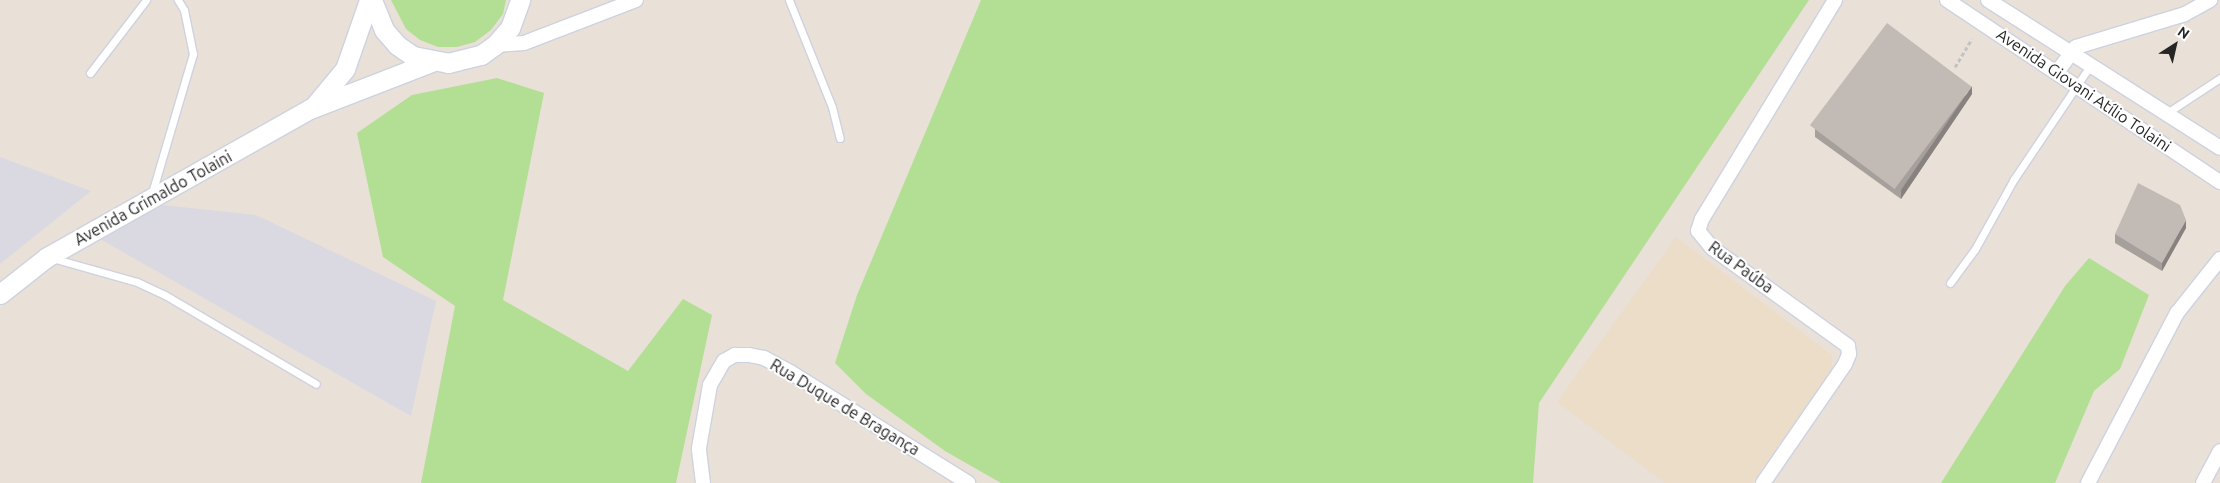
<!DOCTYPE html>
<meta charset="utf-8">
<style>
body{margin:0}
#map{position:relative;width:2220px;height:483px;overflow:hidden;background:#e9e0d8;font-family:Ubuntu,sans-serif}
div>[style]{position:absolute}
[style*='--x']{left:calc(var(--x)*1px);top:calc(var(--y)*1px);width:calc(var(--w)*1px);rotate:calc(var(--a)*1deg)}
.industrial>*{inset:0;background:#dad9e1}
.education>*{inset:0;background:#ebddc7}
.green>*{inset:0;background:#b3df95}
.path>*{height:3px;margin-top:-1.5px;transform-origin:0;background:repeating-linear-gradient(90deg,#c2c2c2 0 4px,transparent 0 6.5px)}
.roads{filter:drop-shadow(1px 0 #cdd2e0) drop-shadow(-1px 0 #cdd2e0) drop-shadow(0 1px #cdd2e0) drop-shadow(0 -1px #cdd2e0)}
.lane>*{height:7px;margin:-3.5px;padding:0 3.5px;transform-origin:3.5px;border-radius:3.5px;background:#fff}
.street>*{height:14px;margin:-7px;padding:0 7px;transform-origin:7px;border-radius:7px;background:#fff}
.secondary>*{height:19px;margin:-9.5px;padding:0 9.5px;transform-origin:9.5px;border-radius:9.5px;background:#fff}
.wall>*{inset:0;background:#a6a09c}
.shaded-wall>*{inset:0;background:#87827f}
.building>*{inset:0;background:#c1bab5;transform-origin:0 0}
span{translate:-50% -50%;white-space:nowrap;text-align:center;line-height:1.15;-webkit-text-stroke:4px #fff;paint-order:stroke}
.street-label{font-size:16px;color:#262626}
.north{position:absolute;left:2150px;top:20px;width:50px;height:50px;-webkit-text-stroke:4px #fff;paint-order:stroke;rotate:35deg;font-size:14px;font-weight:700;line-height:20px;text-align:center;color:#262626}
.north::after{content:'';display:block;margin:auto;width:18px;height:22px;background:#262626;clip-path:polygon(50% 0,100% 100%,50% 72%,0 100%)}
</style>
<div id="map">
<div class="industrial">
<i style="clip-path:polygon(0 157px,91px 191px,0 264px)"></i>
<i style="clip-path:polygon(162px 205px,256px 215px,436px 301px,411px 416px,100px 239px)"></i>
</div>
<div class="education">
<i style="clip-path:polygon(1676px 237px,1832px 355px,1832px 369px,1752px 483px,1665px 483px,1557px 402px)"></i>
</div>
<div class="green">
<i style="clip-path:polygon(391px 0,506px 0,503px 14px,491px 30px,475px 42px,457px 47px,438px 47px,420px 40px,406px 29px)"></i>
<i style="clip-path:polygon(981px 0,1809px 0,1539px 403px,1533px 483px,1001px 483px,945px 451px,866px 394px,835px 363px,857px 295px)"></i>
<i style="clip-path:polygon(497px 78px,544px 93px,503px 300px,628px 371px,683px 299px,712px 315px,676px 483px,421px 483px,455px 306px,383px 257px,357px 133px,412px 95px)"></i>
<i style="clip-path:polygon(2089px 258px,2149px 295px,2120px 369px,2094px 391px,2055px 483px,1941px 483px,2065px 286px)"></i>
</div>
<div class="path">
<i style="--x:1955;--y:67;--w:33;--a:-59"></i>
</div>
<div class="roads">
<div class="lane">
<i style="--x:789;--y:0;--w:115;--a:68.1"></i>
<i style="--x:832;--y:107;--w:32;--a:76"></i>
<i style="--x:90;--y:73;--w:92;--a:-52.5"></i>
<i style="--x:2167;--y:113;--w:64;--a:-33.4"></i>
<i style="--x:152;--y:193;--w:145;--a:-73.6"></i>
<i style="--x:193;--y:54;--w:45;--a:-101.6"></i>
<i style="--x:184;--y:10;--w:12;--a:-121"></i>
<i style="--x:52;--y:258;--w:88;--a:15.8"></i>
<i style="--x:137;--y:282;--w:31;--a:25"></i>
<i style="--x:165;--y:295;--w:175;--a:30.5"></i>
<i style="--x:1950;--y:283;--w:42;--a:-53.7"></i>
<i style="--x:1975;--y:249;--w:80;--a:-60.9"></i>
<i style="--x:2014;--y:179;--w:136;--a:-56.1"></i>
</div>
<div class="street">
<i style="--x:1947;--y:0;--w:328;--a:33.7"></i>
<i style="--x:1988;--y:0;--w:275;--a:32.5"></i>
<i style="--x:495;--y:45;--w:29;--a:-4"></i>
<i style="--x:524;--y:43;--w:120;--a:-21"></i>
<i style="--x:2057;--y:72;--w:31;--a:-53"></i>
<i style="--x:2076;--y:47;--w:114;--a:-16.8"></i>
<i style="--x:2185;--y:14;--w:29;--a:-29"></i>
<i style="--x:703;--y:483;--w:35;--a:-97"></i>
<i style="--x:699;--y:448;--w:64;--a:-80.1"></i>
<i style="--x:710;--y:385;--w:28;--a:-60"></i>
<i style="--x:724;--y:361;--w:13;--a:-29"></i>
<i style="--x:735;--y:355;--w:14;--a:0"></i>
<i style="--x:749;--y:355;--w:15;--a:11"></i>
<i style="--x:764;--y:358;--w:30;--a:28"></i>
<i style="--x:790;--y:372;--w:210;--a:31.9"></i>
<i style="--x:1763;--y:483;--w:145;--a:-55.4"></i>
<i style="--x:1845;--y:364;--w:11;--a:-68"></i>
<i style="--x:1849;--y:354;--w:8;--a:-97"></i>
<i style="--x:1848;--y:346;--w:168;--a:-144.2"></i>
<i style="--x:1712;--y:248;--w:22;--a:-129"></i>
<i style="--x:1698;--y:231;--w:13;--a:-72"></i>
<i style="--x:1702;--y:219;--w:256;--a:-58.7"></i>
<i style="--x:2088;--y:483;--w:192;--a:-62.4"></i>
<i style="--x:2177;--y:313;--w:69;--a:-51.5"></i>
<i style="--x:2203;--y:483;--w:36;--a:-62"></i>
</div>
<div class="secondary">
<i style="--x:372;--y:0;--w:32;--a:68"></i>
<i style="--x:384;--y:30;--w:20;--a:49"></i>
<i style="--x:397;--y:45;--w:19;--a:35"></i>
<i style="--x:413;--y:56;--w:36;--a:11"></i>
<i style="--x:448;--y:63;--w:34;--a:-14"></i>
<i style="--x:481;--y:55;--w:17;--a:-36"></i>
<i style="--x:495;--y:45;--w:23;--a:-49"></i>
<i style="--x:510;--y:28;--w:30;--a:-70"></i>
<i style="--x:315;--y:105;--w:47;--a:-50.2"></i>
<i style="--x:345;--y:69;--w:73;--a:-70.8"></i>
<i style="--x:0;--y:294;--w:60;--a:-38.2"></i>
<i style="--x:47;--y:257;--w:302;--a:-29.4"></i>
<i style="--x:310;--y:109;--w:130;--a:-21.2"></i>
</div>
</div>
<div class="wall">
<i style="clip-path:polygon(1972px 94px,1901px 199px,1815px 137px,1815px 129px)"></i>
<i style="clip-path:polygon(2186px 228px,2162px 271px,2115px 243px,2115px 234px)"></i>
</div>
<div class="shaded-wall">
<i style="clip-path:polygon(1972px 86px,1972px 94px,1901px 199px,1901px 190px)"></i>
<i style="clip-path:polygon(2186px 220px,2186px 228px,2162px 271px,2162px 263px)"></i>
</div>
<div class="building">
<i style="left:1887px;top:23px;width:106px;height:128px;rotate:37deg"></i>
<i style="clip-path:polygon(2138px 183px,2180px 205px,2186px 220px,2162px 263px,2115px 234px)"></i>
</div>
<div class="street-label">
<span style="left:2084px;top:90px;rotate:34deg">Avenida Giovani Atílio Tolaini</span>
<span style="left:153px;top:198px;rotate:-29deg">Avenida Grimaldo Tolaini</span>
<span style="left:1741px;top:267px;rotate:36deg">Rua Paúba</span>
<span style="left:845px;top:407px;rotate:31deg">Rua Duque de Bragança</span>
</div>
<div class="north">N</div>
</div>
